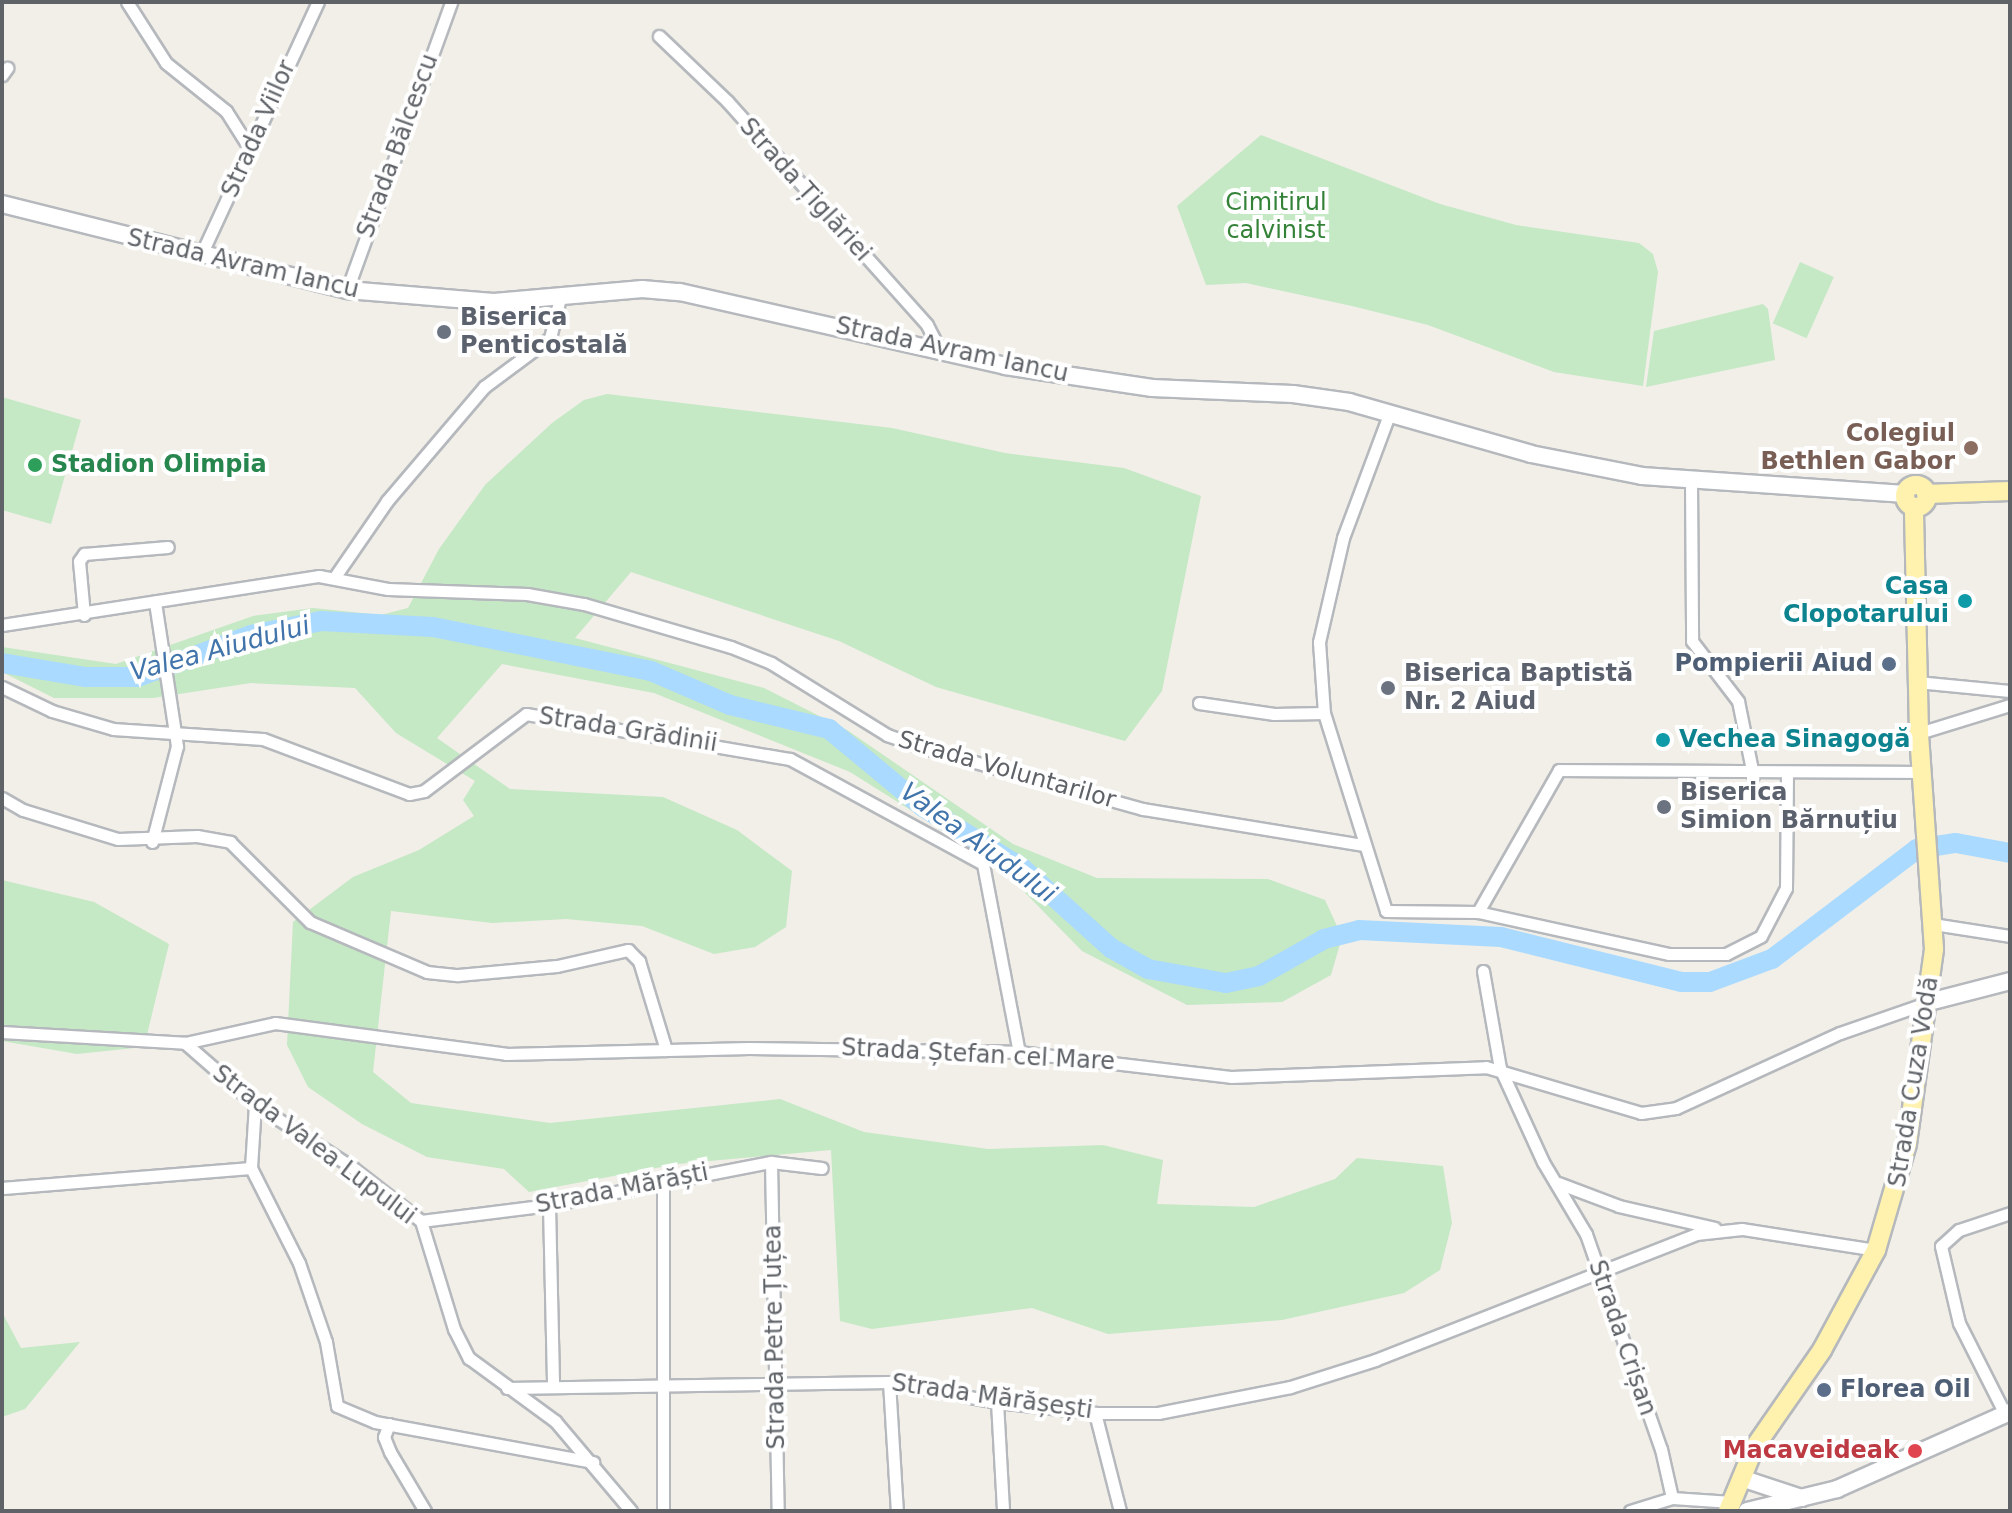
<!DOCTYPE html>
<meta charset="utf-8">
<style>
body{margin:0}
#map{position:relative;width:2012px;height:1513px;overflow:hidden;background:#f1efe8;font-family:"DejaVu Sans",sans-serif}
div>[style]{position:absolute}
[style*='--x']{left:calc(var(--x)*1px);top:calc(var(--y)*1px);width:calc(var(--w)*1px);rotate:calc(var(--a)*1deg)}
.green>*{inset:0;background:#c5e8c5;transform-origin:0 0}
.river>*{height:20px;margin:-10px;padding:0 10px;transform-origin:10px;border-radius:10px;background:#aadaff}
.roads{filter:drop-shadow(2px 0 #b5b8bc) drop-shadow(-2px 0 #b5b8bc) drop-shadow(0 2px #b5b8bc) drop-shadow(0 -2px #b5b8bc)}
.street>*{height:11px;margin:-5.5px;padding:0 5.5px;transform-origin:5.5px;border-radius:5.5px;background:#fff}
.secondary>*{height:16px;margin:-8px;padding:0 8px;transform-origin:8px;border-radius:8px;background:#fff}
.primary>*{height:18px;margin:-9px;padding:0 9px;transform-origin:9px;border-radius:9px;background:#fff2af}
.primary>.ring{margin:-9px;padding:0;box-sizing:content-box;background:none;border:18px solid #fff2af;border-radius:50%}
.dots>*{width:22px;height:22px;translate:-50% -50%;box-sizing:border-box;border:4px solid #fff;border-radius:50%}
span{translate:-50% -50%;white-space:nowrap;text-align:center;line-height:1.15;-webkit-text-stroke:8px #fff;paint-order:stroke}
.street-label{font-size:24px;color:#5f6368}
.park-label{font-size:24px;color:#348238}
.worship-label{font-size:24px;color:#5b616d;font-weight:700}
.left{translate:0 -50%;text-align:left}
.education-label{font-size:24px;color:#785e54;font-weight:700}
.right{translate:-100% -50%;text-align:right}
.leisure-label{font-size:24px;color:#27864d;font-weight:700}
.culture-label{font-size:24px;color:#0d838f;font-weight:700}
.service-label{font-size:24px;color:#4e5e75;font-weight:700}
.health-label{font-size:24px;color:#be3a42;font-weight:700}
.water-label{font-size:26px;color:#4174aa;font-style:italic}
.frame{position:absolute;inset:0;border:4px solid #5f6368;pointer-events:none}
</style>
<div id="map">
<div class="green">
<i style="clip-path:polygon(1261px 135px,1440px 204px,1516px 225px,1639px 243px,1653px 254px,1658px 272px,1643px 386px,1554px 372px,1428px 325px,1352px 306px,1246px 283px,1206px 285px,1177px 206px)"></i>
<i style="left:1800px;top:262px;width:37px;height:67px;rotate:24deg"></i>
<i style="clip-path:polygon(1763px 304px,1768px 309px,1775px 360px,1646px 387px,1654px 331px)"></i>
<i style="clip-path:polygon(607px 394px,892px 428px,1005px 453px,1124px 468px,1201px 496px,1162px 691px,1125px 741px,936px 687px,839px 641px,631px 572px,575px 638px,764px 688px,847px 730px,1013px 844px,1097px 878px,1268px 879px,1325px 900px,1342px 937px,1331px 975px,1282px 1002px,1187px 1005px,1082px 951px,998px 865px,850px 772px,654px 693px,502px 664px,437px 738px,510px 789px,663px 797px,737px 830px,792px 871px,786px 927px,755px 947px,714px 954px,642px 926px,566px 919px,492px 923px,391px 911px,373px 1072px,411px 1103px,550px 1123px,780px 1099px,864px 1132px,988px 1149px,1103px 1145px,1163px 1160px,1157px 1204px,1254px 1207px,1335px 1179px,1357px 1158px,1443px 1166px,1452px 1223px,1440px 1270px,1404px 1293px,1282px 1320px,1108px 1334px,1032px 1308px,872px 1329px,840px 1321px,831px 1150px,677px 1164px,529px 1192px,504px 1169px,427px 1157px,362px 1124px,308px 1087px,287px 1045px,293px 922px,353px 877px,419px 850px,474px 816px,463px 800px,475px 781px,396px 733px,355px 688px,251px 683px,153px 698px,54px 698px,2px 672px,2px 647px,116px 664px,253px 616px,313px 608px,381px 615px,408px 608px,439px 549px,485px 485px,552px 423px,584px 400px)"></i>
<i style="clip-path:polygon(2px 397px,81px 420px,51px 524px,2px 510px)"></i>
<i style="clip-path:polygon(2px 880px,94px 902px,169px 944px,144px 1047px,77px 1054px,2px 1041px)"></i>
<i style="clip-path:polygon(2px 1312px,21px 1348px,80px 1342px,25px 1409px,2px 1417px)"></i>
</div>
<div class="river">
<i style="--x:2;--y:663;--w:85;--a:9.5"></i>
<i style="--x:86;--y:677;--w:52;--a:0"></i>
<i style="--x:138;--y:677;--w:121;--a:-20.4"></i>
<i style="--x:251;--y:635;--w:71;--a:-11.3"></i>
<i style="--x:321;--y:621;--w:112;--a:3.1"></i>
<i style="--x:433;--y:627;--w:222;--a:11.4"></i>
<i style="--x:651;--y:671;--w:86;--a:23.3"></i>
<i style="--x:730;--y:705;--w:102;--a:13.6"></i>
<i style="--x:829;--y:729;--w:122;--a:39.7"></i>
<i style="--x:923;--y:807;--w:116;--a:31.6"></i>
<i style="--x:1022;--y:868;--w:120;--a:42"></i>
<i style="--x:1111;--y:948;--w:43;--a:29.6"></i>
<i style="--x:1148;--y:969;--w:79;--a:10.2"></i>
<i style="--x:1226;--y:983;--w:34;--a:-12"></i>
<i style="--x:1259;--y:976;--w:75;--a:-29.6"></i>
<i style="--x:1324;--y:939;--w:36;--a:-14"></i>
<i style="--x:1359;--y:930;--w:142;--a:2.8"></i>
<i style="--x:1501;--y:937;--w:186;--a:14"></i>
<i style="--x:1681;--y:982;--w:29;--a:0"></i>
<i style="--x:1710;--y:982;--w:66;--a:-20.4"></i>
<i style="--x:1772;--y:959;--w:182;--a:-37.2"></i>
<i style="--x:1917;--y:849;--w:39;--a:-9"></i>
<i style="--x:1956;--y:843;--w:55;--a:10.5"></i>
</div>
<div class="roads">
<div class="street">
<i style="--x:127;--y:2;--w:72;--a:57.4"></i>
<i style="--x:166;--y:63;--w:77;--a:38.7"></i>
<i style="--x:226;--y:111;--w:45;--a:57.7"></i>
<i style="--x:659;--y:36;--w:94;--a:43.7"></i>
<i style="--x:727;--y:101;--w:300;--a:48.2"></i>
<i style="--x:927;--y:325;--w:31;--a:63"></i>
<i style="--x:2;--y:75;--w:9;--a:-54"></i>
<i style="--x:200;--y:257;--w:281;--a:-65.2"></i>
<i style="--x:347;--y:290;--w:306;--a:-70.1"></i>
<i style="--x:1390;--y:412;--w:134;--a:110.5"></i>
<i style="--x:1343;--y:538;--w:107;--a:103"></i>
<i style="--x:1319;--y:642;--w:71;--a:86"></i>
<i style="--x:1324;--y:713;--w:207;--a:72.6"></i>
<i style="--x:1386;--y:911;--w:92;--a:0.6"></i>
<i style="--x:1478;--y:912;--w:196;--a:12.4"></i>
<i style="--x:1669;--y:954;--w:57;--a:0"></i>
<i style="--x:1726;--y:954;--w:39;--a:-27"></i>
<i style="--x:1761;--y:936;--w:54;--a:-62.5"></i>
<i style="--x:1786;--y:888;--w:114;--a:-89.5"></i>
<i style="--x:1691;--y:481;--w:160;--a:89.6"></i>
<i style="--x:1692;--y:641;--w:76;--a:52.5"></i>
<i style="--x:1738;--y:701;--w:76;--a:78.5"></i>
<i style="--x:336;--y:575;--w:90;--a:-55.4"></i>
<i style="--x:387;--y:501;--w:150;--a:-49.6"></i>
<i style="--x:484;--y:387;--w:82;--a:-36.6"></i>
<i style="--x:550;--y:338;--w:41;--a:-76"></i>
<i style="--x:84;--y:615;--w:54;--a:-95.3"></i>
<i style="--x:79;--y:561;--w:9;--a:-54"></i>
<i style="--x:84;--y:554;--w:84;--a:-4.8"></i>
<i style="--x:2;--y:625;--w:321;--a:-8.8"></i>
<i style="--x:319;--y:576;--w:70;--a:10.7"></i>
<i style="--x:388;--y:589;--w:139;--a:2.1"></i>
<i style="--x:527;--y:594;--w:58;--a:10"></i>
<i style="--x:584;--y:604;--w:153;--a:16.3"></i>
<i style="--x:731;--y:647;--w:43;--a:21.8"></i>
<i style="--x:771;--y:663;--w:137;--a:31.8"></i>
<i style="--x:887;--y:735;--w:43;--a:18.9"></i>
<i style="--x:928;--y:749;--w:223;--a:15.6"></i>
<i style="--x:1143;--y:809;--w:223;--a:9.3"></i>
<i style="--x:1917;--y:682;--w:93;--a:5.5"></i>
<i style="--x:2;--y:687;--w:55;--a:25.6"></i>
<i style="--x:52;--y:711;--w:64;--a:16.4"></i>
<i style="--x:113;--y:729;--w:150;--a:3.8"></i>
<i style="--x:263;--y:739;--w:156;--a:20.6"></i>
<i style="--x:409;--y:794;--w:15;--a:-11"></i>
<i style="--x:424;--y:791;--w:128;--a:-37"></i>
<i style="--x:526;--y:714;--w:268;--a:9.7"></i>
<i style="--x:790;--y:759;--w:220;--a:28.5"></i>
<i style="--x:983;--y:864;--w:191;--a:79.2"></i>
<i style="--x:1199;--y:703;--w:76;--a:8.3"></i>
<i style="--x:1274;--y:714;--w:50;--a:-1.1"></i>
<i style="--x:1919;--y:733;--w:95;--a:-17.1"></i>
<i style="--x:2;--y:798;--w:24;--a:30"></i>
<i style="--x:23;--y:810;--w:99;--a:17"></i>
<i style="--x:118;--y:839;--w:79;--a:-2.2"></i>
<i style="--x:197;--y:836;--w:34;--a:10"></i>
<i style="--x:230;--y:842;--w:113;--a:45"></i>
<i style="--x:310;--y:922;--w:127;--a:23.1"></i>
<i style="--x:427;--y:972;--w:31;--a:6"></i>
<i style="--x:458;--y:975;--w:99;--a:-5.2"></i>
<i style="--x:557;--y:966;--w:73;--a:-12.7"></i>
<i style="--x:628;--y:950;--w:16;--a:45"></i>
<i style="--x:639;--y:961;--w:93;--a:73.1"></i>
<i style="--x:152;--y:842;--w:99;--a:-75.4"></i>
<i style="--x:177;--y:746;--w:146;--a:-98.7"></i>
<i style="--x:1478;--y:912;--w:163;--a:-60.3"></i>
<i style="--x:1559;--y:770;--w:363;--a:0.3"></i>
<i style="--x:1933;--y:924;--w:78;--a:8.9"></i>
<i style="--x:1483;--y:971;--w:98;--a:80.1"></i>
<i style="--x:1500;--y:1068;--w:103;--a:65.4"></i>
<i style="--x:1543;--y:1162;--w:84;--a:59.2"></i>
<i style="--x:1586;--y:1234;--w:228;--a:70.8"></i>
<i style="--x:1661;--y:1449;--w:50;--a:77.3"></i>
<i style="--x:2;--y:1032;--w:183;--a:3.4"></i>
<i style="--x:185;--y:1043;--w:92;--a:-12.5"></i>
<i style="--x:275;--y:1023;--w:233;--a:7.6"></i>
<i style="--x:506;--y:1054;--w:243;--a:-1.4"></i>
<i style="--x:749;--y:1048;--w:270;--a:0.8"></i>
<i style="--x:1019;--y:1052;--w:213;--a:6.7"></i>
<i style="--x:1231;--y:1077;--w:255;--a:-2.2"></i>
<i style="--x:1486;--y:1067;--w:162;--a:16.5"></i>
<i style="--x:1641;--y:1113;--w:35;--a:-8"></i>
<i style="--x:1676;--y:1108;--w:180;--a:-24.6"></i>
<i style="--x:1840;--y:1033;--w:94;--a:-19.2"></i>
<i style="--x:185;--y:1043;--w:93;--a:41.1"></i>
<i style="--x:255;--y:1104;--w:117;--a:33.1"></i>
<i style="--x:353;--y:1168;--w:86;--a:37.9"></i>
<i style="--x:421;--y:1221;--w:113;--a:73"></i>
<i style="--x:454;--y:1329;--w:33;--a:63"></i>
<i style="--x:469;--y:1358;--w:107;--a:36.2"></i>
<i style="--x:555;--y:1421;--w:118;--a:49.8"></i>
<i style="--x:255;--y:1104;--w:64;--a:93.6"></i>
<i style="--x:251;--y:1168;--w:106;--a:63.2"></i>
<i style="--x:299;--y:1263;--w:83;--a:71.1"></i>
<i style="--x:326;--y:1342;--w:65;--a:80.2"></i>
<i style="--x:337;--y:1406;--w:41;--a:22.8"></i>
<i style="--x:375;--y:1422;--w:222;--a:10.4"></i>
<i style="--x:771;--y:1162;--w:349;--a:88.9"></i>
<i style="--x:663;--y:1179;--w:332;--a:90"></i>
<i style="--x:1558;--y:1183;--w:65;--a:20.7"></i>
<i style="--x:1619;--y:1206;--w:98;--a:12.9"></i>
<i style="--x:2;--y:1188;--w:250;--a:-4.6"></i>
<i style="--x:549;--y:1205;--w:182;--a:88.7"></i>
<i style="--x:421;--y:1221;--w:129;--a:-7.1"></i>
<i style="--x:549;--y:1205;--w:226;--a:-11"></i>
<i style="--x:771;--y:1162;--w:51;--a:6.7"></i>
<i style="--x:889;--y:1382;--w:129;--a:86.5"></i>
<i style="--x:507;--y:1388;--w:382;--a:-0.9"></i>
<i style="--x:889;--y:1382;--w:110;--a:10.5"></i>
<i style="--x:997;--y:1402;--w:99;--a:6.4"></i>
<i style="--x:1095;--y:1413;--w:63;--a:0"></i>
<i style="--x:1158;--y:1413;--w:135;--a:-11.1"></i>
<i style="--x:1290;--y:1387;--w:89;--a:-17.6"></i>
<i style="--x:1375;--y:1360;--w:345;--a:-21.4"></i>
<i style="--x:1696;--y:1234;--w:46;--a:-6.2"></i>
<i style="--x:1742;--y:1229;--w:136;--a:8.9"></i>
<i style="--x:997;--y:1402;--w:109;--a:86.8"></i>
<i style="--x:1095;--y:1413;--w:101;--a:75.7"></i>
<i style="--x:2005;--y:1414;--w:102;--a:-116.8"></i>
<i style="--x:1959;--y:1323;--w:79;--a:-103.2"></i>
<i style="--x:1941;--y:1246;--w:24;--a:-42"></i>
<i style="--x:1959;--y:1230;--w:54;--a:-18.4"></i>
<i style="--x:389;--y:1424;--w:14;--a:111"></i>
<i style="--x:384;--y:1437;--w:16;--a:68"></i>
<i style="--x:390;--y:1452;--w:69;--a:59.3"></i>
<i style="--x:1630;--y:1511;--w:44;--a:-17.2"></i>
<i style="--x:1672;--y:1498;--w:60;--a:3.8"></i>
</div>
<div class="secondary">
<i style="--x:2;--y:204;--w:356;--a:14"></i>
<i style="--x:347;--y:290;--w:147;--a:4.7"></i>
<i style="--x:494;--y:302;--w:149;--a:-5"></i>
<i style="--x:642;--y:289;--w:38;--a:5"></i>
<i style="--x:680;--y:292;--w:333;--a:12.8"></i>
<i style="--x:1005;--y:366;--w:149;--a:8.5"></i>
<i style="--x:1152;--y:388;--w:141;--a:2.4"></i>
<i style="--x:1293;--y:394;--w:57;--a:8.1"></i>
<i style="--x:1349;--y:402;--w:189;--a:15.9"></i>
<i style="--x:1531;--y:454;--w:113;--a:11.2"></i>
<i style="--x:1642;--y:476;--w:264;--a:3.9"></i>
<i style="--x:1929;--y:1002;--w:84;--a:-14.5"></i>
<i style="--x:1741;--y:1478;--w:64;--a:18.2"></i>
<i style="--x:1747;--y:1511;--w:93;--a:-13.7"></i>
<i style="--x:1837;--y:1489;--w:189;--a:-24"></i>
</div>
<div class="primary">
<i class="ring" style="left:1905px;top:485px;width:4px;height:4px"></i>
<i style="--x:1926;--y:494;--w:84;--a:-2"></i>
<i style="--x:1728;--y:1511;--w:68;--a:-67.6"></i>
<i style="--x:1754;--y:1448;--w:119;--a:-55.2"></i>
<i style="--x:1822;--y:1350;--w:114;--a:-61.6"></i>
<i style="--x:1876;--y:1250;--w:110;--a:-73.7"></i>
<i style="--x:1907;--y:1144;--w:197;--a:-82.1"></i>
<i style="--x:1934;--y:949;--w:217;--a:-94"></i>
<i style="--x:1919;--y:733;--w:226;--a:-91.3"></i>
</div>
</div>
<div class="dots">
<i style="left:444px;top:332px;background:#6b7280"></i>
<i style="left:1971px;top:448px;background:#8d6e63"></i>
<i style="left:35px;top:465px;background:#2e9e5b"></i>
<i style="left:1965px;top:601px;background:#0f9aa8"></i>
<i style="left:1889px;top:664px;background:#5c6f8a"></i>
<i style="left:1388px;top:688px;background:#6b7280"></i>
<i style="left:1663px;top:740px;background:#0f9aa8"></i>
<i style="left:1664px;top:807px;background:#6b7280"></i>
<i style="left:1824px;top:1390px;background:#5c6f8a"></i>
<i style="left:1915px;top:1451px;background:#e0444e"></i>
</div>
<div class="street-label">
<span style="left:259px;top:129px;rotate:-66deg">Strada Viilor</span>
<span style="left:398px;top:146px;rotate:-70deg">Strada Bălcescu</span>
<span style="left:805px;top:190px;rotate:48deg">Strada Țiglăriei</span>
<span style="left:243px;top:264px;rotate:13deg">Strada Avram Iancu</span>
<span style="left:952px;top:350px;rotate:12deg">Strada Avram Iancu</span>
<span style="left:628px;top:730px;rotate:9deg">Strada Grădinii</span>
<span style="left:1007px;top:770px;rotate:16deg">Strada Voluntarilor</span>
<span style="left:978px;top:1055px;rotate:3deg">Strada Ștefan cel Mare</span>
<span style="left:1914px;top:1082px;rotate:-81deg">Strada Cuza Vodă</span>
<span style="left:314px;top:1145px;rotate:37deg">Strada Valea Lupului</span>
<span style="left:622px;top:1189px;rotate:-11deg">Strada Mărăști</span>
<span style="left:775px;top:1337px;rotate:-91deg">Strada Petre Țuțea</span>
<span style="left:1622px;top:1338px;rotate:71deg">Strada Crișan</span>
<span style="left:992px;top:1397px;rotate:8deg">Strada Mărășești</span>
</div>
<div class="park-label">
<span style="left:1276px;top:217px">Cimitirul<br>calvinist</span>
</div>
<div class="worship-label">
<span class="left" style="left:460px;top:332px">Biserica<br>Penticostală</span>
<span class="left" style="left:1404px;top:688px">Biserica Baptistă<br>Nr. 2 Aiud</span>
<span class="left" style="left:1680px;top:807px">Biserica<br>Simion Bărnuțiu</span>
</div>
<div class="education-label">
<span class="right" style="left:1955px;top:448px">Colegiul<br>Bethlen Gabor</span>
</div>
<div class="leisure-label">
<span class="left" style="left:51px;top:465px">Stadion Olimpia</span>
</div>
<div class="culture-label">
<span class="right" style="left:1949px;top:601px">Casa<br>Clopotarului</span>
<span class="left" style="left:1679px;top:740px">Vechea Sinagogă</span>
</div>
<div class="service-label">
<span class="right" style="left:1873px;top:664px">Pompierii Aiud</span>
<span class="left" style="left:1840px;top:1390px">Florea Oil</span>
</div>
<div class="health-label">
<span class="right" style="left:1899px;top:1451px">Macaveideak</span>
</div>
<div class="water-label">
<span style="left:220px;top:649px;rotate:-15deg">Valea Aiudului</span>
<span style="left:978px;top:843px;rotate:36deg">Valea Aiudului</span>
</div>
<div class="frame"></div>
</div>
